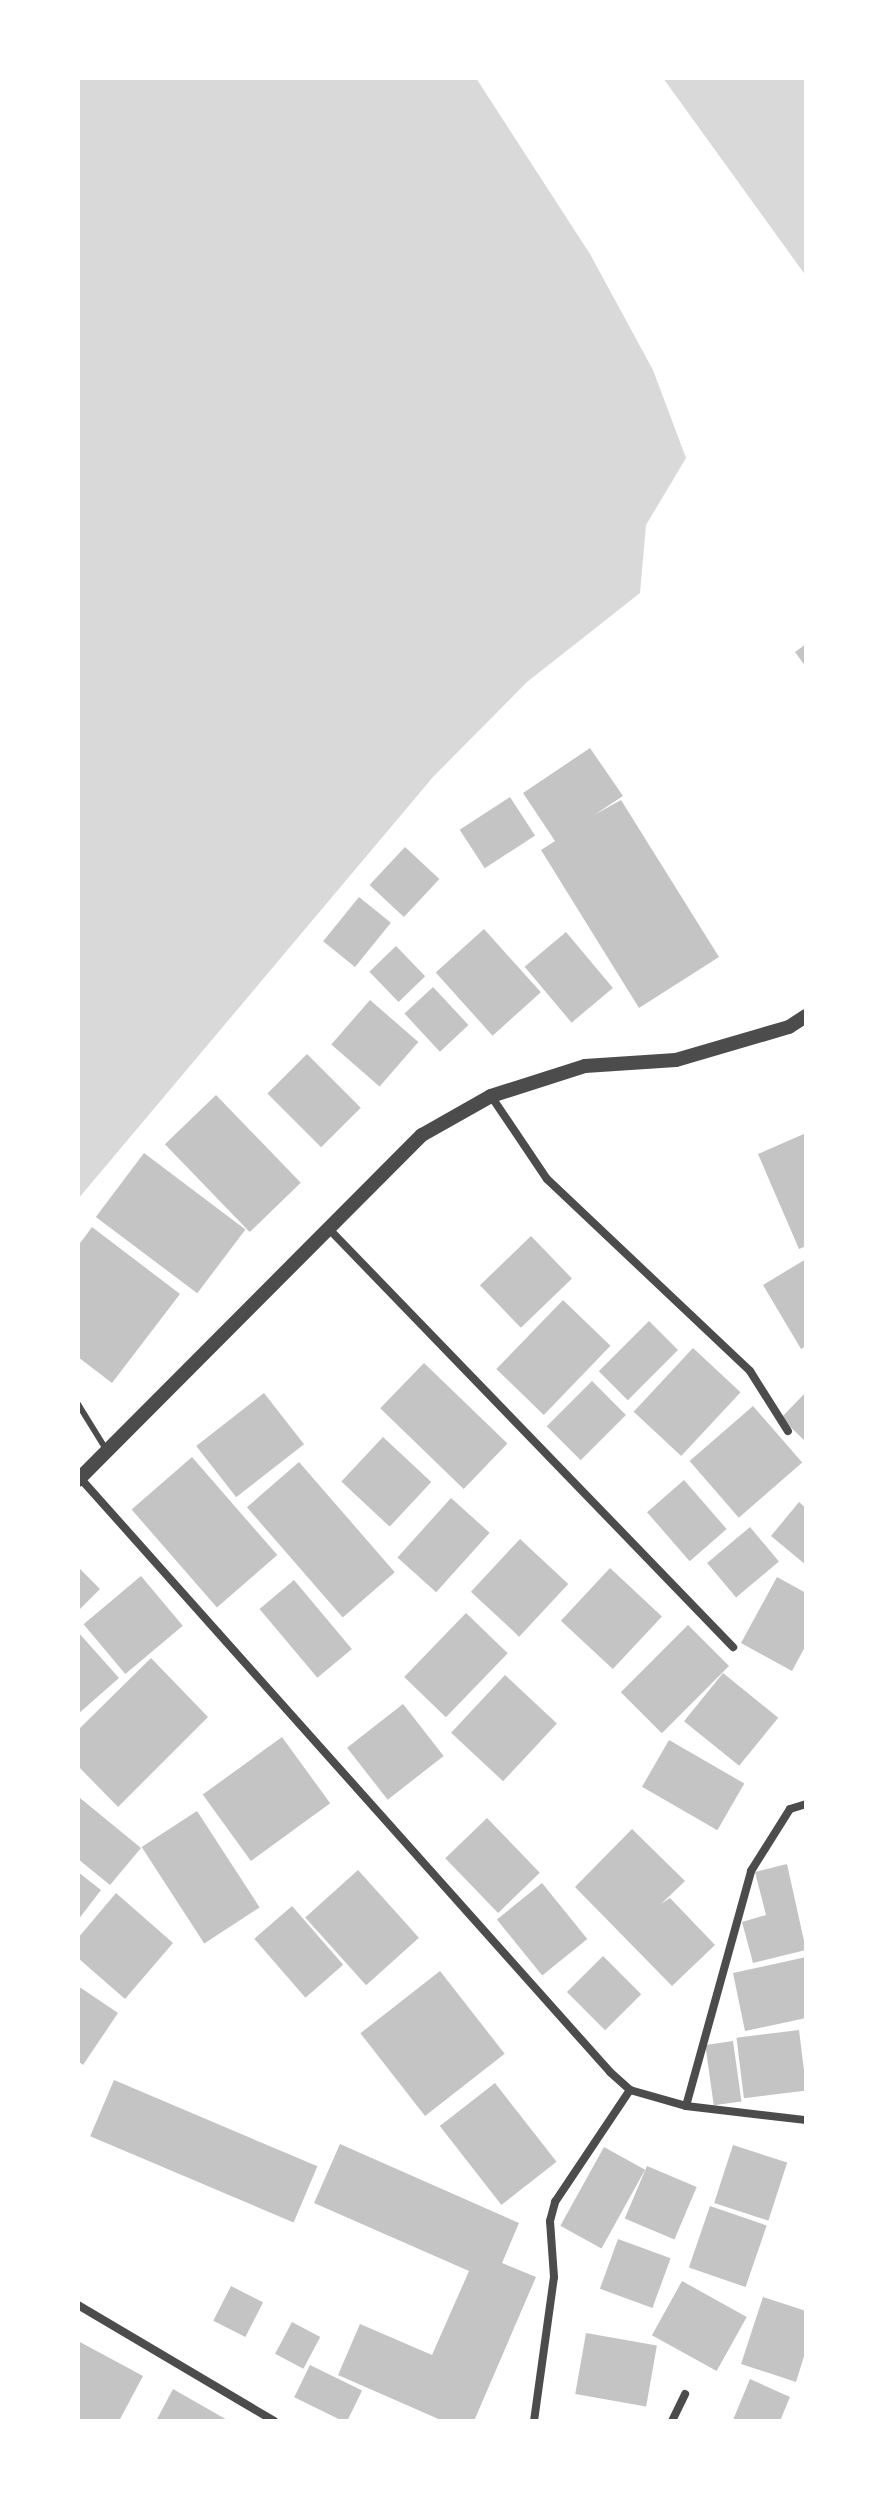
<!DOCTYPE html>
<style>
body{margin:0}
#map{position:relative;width:884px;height:2499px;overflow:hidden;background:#fff;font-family:"Work Sans",sans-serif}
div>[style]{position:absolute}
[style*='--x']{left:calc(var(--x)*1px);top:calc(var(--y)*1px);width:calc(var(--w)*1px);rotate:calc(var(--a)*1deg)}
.water>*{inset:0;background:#d9d9d9}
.building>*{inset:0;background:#c4c4c4;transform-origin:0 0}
.service>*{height:6px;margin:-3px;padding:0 3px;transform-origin:3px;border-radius:3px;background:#4c4c4c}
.minor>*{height:8px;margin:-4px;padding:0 4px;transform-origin:4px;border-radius:4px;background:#4c4c4c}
.tertiary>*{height:14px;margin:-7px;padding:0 7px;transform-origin:7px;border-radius:7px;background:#4c4c4c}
span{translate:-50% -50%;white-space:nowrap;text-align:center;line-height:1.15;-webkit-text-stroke:6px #fff;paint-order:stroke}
.frame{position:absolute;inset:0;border:80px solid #fff;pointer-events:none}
</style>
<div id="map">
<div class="water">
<i style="clip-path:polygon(78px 78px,476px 78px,590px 254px,653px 370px,686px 458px,646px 525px,640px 593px,527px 682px,433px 777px,78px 1199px)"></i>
<i style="clip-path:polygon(663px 78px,806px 78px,806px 276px)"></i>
</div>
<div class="building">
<i style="clip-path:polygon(806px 644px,806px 667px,795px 652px)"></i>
<i style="clip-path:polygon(590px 748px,623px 796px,594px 815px,621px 800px,719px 957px,639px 1008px,541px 850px,555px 841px,523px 793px)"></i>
<i style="left:510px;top:797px;width:46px;height:60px;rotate:57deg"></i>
<i style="left:405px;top:847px;width:47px;height:52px;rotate:43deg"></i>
<i style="left:359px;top:897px;width:41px;height:57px;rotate:39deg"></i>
<i style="left:484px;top:929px;width:85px;height:65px;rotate:48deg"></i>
<i style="left:566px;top:932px;width:73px;height:54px;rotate:50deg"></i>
<i style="left:396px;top:946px;width:42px;height:37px;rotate:46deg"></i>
<i style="left:433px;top:987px;width:52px;height:39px;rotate:47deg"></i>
<i style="left:370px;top:1000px;width:64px;height:59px;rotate:41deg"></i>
<i style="left:307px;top:1054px;width:76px;height:56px;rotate:45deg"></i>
<i style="left:216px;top:1095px;width:122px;height:71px;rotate:46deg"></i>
<i style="clip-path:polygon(806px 1133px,806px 1246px,799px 1249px,758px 1154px)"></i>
<i style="left:144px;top:1153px;width:127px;height:80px;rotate:37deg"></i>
<i style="clip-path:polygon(92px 1227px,180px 1294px,112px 1383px,78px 1357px,78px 1246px)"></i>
<i style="left:531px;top:1236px;width:59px;height:71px;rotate:46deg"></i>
<i style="clip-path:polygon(806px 1259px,806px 1346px,801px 1349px,763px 1285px)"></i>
<i style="left:563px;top:1300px;width:66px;height:96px;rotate:44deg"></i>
<i style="left:649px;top:1321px;width:41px;height:71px;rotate:45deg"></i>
<i style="left:693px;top:1348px;width:65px;height:87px;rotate:43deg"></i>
<i style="left:424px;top:1363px;width:116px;height:63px;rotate:44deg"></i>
<i style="left:592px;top:1381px;width:48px;height:64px;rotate:45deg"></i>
<i style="clip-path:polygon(806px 1392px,806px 1442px,781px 1418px)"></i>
<i style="left:264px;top:1393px;width:65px;height:86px;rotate:52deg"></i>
<i style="left:753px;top:1406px;width:75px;height:84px;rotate:49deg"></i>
<i style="left:383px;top:1437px;width:66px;height:61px;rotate:43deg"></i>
<i style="left:192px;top:1457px;width:130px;height:80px;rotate:49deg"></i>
<i style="left:299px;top:1462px;width:146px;height:69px;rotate:49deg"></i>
<i style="left:684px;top:1480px;width:65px;height:49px;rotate:49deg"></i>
<i style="left:451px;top:1498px;width:52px;height:80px;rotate:42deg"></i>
<i style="clip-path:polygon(799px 1502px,806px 1508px,806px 1565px,771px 1536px)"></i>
<i style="left:750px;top:1527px;width:45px;height:56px;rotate:50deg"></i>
<i style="left:520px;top:1539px;width:66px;height:72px;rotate:43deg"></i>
<i style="clip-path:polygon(78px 1567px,100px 1589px,78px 1611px)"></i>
<i style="left:610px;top:1568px;width:71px;height:72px;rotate:43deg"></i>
<i style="left:141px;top:1576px;width:65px;height:75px;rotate:50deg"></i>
<i style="clip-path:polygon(777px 1577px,806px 1593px,806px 1645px,792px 1671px,741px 1643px)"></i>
<i style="left:294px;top:1580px;width:90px;height:45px;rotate:50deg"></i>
<i style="left:466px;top:1613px;width:58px;height:89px;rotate:44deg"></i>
<i style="left:688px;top:1625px;width:58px;height:95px;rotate:45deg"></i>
<i style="clip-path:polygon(78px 1632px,119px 1678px,78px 1714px)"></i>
<i style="clip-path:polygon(151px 1658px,208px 1717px,118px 1807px,78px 1766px,78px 1730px)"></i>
<i style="left:723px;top:1673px;width:71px;height:62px;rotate:39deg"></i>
<i style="left:505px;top:1675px;width:71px;height:79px;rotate:43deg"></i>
<i style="left:403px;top:1704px;width:66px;height:71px;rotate:52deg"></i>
<i style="left:282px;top:1737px;width:82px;height:98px;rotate:54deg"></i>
<i style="left:669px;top:1740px;width:87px;height:54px;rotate:30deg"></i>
<i style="clip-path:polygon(80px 1798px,141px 1848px,110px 1885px,78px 1859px)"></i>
<i style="left:197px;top:1811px;width:115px;height:66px;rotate:57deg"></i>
<i style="left:487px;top:1818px;width:76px;height:58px;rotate:46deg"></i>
<i style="clip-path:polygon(632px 1829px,685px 1881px,661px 1904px,670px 1898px,715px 1945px,672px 1986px,575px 1887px)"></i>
<i style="clip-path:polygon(787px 1864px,806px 1950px,753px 1963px,742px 1922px,766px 1915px,755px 1872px)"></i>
<i style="left:358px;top:1870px;width:91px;height:71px;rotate:48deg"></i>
<i style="clip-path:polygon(78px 1872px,101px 1890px,78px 1920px)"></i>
<i style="left:542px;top:1883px;width:72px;height:58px;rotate:51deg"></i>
<i style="clip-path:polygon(116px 1893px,173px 1943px,125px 1999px,78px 1958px,78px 1938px)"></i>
<i style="left:292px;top:1906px;width:78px;height:50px;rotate:49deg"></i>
<i style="left:603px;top:1956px;width:54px;height:51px;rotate:45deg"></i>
<i style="clip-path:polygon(806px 1957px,806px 2018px,745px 2031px,733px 1973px)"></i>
<i style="left:440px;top:1971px;width:105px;height:101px;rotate:52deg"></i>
<i style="clip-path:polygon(78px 1986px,118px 2013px,83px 2065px,78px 2061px)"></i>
<i style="left:799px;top:2030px;width:61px;height:63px;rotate:83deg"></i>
<i style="left:733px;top:2041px;width:61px;height:28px;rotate:82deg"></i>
<i style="left:114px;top:2080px;width:221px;height:61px;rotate:23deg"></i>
<i style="left:495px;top:2083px;width:100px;height:70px;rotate:52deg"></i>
<i style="clip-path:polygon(340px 2144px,519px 2223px,502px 2263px,536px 2277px,474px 2421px,443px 2421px,338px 2375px,360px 2324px,432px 2355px,469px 2271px,314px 2203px)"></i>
<i style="left:733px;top:2145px;width:57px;height:61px;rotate:18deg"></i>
<i style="left:604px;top:2147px;width:47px;height:90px;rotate:29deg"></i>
<i style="left:647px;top:2166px;width:54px;height:57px;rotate:23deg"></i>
<i style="left:710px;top:2206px;width:60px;height:65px;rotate:19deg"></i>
<i style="left:618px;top:2239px;width:56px;height:53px;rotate:20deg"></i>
<i style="left:682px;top:2281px;width:74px;height:62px;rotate:29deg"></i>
<i style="left:231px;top:2286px;width:36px;height:39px;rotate:27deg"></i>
<i style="clip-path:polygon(763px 2297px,806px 2311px,806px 2350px,796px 2382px,741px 2364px)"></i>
<i style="left:292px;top:2322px;width:32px;height:36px;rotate:28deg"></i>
<i style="left:586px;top:2333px;width:72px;height:62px;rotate:10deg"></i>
<i style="clip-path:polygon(78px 2341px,143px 2376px,119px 2421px,78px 2421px)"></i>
<i style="left:310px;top:2365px;width:58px;height:36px;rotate:26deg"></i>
<i style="clip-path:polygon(750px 2379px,790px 2397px,780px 2421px,733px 2420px)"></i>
<i style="clip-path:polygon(173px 2389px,229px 2421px,156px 2421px)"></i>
</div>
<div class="service">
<i style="--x:78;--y:1404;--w:55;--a:58.3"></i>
</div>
<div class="minor">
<i style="--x:491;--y:1096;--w:100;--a:56"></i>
<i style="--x:547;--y:1179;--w:279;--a:43.4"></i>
<i style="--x:750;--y:1371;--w:71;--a:57.7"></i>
<i style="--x:328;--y:1228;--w:583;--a:45.97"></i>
<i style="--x:81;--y:1479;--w:795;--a:48.26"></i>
<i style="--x:610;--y:2072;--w:27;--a:42"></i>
<i style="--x:630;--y:2090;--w:58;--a:15.9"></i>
<i style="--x:686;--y:2106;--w:121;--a:6.7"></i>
<i style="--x:686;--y:2106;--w:244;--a:-74.5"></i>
<i style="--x:751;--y:1871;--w:73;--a:-57.8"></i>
<i style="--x:790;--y:1809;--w:17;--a:-17"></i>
<i style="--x:78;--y:2305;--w:228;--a:30.6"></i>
<i style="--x:534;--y:2421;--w:145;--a:-82.1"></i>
<i style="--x:554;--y:2277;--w:56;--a:-94.1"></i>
<i style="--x:550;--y:2221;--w:20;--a:-75"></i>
<i style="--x:555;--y:2202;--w:135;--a:-56.2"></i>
<i style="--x:672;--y:2421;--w:30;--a:-64"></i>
</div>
<div class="tertiary">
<i style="--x:78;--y:1480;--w:487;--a:-45.1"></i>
<i style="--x:422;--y:1135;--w:79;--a:-29.5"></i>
<i style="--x:491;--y:1096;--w:99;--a:-17.7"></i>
<i style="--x:585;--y:1066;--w:91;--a:-3.8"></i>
<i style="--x:676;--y:1060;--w:118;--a:-16.3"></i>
<i style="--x:789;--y:1027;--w:20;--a:-33"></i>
</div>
<div class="frame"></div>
</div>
